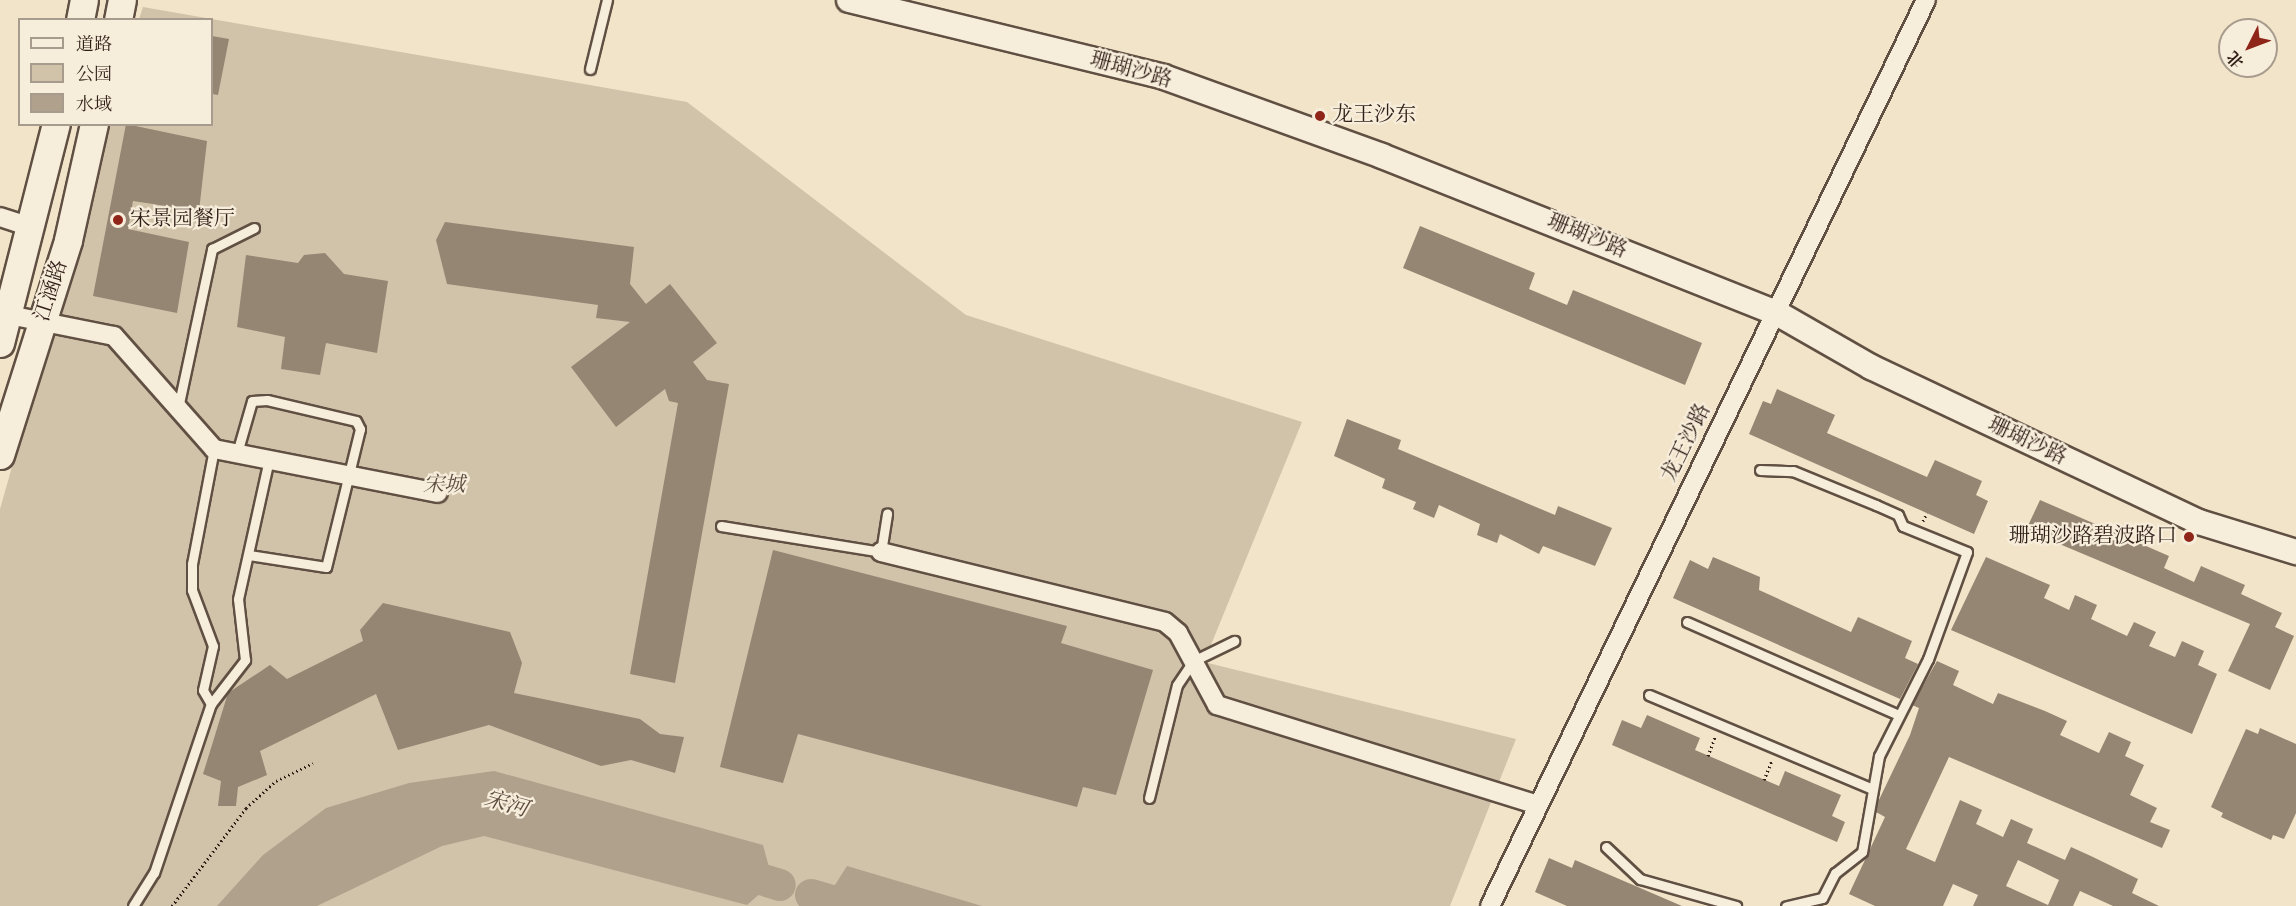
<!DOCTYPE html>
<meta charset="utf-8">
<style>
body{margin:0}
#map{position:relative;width:2296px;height:906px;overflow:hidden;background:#f2e4c8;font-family:"IM FELL English","Noto Serif SC",serif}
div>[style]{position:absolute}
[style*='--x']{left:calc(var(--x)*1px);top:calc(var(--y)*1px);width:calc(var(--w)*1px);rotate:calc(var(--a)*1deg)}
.green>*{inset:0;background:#d1c3aa}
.water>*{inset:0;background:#b0a18c}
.river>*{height:32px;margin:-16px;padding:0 16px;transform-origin:16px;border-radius:16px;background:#b0a18c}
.building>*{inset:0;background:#958573}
.path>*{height:3px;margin-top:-1.5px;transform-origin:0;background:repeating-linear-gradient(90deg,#301f17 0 1.5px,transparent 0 4.5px)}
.roads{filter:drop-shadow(2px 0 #605043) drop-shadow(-2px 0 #605043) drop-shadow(0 2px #605043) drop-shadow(0 -2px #605043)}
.service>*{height:9px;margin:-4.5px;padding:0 4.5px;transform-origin:4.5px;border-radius:4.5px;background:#f7eddb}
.minor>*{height:18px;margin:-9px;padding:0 9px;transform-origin:9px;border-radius:9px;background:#f7eddb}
.tertiary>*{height:24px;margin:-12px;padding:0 12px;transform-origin:12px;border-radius:12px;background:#f7eddb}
.secondary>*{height:27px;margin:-13.5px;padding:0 13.5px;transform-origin:13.5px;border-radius:13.5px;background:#f7eddb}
.dots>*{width:16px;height:16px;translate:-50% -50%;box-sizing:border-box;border:3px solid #f7eddb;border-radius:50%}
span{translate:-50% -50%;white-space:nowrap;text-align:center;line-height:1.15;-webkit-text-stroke:4.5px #f7eddb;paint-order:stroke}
.street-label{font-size:21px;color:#301f17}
.poi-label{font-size:21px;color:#301f17}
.left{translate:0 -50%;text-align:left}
.right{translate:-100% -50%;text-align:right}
.park-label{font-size:21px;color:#605043;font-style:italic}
.water-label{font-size:22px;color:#5d4c40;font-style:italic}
.legend{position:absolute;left:18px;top:18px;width:195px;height:108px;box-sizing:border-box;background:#f7eddb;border:2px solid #a79b8d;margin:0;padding:8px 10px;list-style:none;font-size:18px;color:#301f17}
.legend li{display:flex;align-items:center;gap:12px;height:30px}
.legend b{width:30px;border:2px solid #a79b8d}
.north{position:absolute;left:2218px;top:18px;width:60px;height:60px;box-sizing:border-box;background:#f7eddb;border:2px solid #a79b8d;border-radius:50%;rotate:228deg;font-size:16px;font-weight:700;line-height:24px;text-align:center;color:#301f17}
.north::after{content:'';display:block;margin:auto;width:21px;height:27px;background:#8f2418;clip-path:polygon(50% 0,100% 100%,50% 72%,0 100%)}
</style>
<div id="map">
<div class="green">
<i style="clip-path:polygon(143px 7px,687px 102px,966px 315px,1302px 422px,1204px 662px,1516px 739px,1450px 906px,0 906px,0 509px,109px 125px,212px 124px,212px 20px,139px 19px)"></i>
</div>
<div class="water">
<i style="clip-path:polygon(494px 771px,763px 845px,773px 882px,747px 905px,484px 836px,442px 846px,317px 906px,217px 906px,263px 855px,326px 808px,409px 783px)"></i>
<i style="clip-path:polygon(847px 866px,982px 906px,828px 906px,826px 899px)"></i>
</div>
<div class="river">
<i style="--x:732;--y:870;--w:50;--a:17.4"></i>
<i style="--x:811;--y:895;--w:40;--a:16"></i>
</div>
<div class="building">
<i style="clip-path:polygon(212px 36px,229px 39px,218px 95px,212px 94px)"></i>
<i style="clip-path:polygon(126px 124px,207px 141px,199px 211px,133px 201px,128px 229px,189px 242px,177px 313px,93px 296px)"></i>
<i style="clip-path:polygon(445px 222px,634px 247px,630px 284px,646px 304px,670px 284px,717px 343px,693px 362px,707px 380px,729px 384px,675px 683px,630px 674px,678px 403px,669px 401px,665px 389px,616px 427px,571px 367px,630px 322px,596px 318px,598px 305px,447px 284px,436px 240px)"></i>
<i style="clip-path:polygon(1420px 226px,1535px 273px,1529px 289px,1567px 305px,1573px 290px,1702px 343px,1685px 385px,1403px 268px)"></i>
<i style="clip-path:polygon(325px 253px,344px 274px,388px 281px,377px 353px,326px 343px,320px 375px,281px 369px,285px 337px,237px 327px,246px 255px,298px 263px,304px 255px)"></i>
<i style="clip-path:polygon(1777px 389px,1835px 415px,1827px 433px,1927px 477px,1935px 460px,1982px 481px,1976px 495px,1988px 501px,1974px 534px,1749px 434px,1763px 401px,1771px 404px)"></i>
<i style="clip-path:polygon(1347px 419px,1401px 440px,1398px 449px,1555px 515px,1558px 506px,1612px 528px,1595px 566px,1543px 546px,1539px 554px,1500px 534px,1497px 543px,1477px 535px,1480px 524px,1439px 505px,1434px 518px,1413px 509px,1416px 502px,1382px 488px,1385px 479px,1334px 456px)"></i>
<i style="clip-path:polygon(2040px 500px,2169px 556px,2164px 568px,2194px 582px,2201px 566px,2245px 585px,2241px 594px,2282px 613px,2275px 627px,2294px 636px,2270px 690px,2228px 671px,2250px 624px,2026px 530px)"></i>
<i style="clip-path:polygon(773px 550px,1067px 626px,1061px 643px,1153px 670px,1116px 795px,1083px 787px,1077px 807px,798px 734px,783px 783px,720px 767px)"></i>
<i style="clip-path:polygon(1713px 557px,1760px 577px,1759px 590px,1851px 632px,1858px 617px,1912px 641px,1905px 658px,1918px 664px,1900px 699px,1673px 598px,1690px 560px,1708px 569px)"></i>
<i style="clip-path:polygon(1986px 557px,2050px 585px,2044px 598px,2069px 610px,2075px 595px,2097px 605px,2091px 619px,2127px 636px,2134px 622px,2156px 632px,2149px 646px,2175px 657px,2182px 641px,2204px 651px,2198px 665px,2217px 674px,2192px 734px,1951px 630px)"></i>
<i style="clip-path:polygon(383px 603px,510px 632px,522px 663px,514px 693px,640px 719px,660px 734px,684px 737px,675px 773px,631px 760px,601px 766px,489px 725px,398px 750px,376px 694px,260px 751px,267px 775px,238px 787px,236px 806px,218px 806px,221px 781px,203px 774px,228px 693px,270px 665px,287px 679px,363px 641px,360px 630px)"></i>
<i style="clip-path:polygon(evenodd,1937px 661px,1959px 671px,1953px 685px,1993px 704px,1998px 693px,2045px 711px,2067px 721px,2060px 735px,2099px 753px,2109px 732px,2131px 742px,2125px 756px,2144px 765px,2130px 795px,2157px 808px,2150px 822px,2170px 830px,2162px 848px,1949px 757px,1906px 849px,1935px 862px,1960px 800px,1982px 810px,1976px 824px,2003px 837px,2011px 819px,2033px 829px,2027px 843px,2065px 860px,2071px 847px,2093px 857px,2138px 879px,2132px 893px,2159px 906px,2113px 906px,2080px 891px,2073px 906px,1973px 906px,1978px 895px,1953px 884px,1943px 906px,1875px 906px,1849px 894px,1885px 817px,1876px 812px,1878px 802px,1910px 735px,1919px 708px,1912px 705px,1937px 661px,2018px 860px,2059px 880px,2048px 905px,2006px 886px,2018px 860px)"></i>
<i style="clip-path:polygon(1647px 715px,1700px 738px,1695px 750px,1779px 786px,1785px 771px,1841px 795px,1832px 816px,1845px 822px,1837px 842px,1612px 745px,1622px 720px,1641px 728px)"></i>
<i style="clip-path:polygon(2260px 728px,2296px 744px,2296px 813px,2284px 839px,2273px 835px,2271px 840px,2221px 817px,2223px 813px,2211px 807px,2246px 729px,2258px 734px)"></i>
<i style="clip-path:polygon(1549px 858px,1572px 868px,1575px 860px,1682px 906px,1567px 906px,1535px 892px)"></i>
</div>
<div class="path">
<i style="--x:1923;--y:521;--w:9;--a:-63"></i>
<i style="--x:1708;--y:756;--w:20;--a:-70"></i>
<i style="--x:1764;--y:780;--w:22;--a:-68"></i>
<i style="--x:172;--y:906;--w:123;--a:-52.9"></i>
<i style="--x:246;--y:808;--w:40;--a:-42"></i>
<i style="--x:276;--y:781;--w:41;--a:-25.9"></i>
</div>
<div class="roads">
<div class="service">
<i style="--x:590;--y:69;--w:71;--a:-76.2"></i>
<i style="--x:178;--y:408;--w:163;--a:-77.9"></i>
<i style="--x:212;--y:249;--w:47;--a:-26.6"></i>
<i style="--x:237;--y:453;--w:54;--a:-73.9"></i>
<i style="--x:252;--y:401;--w:15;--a:-4"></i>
<i style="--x:267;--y:400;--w:91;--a:13.3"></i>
<i style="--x:356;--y:421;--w:9;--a:63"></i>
<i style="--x:360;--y:429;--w:142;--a:103.8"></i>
<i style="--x:326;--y:567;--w:78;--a:-171.1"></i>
<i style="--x:1760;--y:470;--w:33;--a:2"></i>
<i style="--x:1793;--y:471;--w:90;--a:22.3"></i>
<i style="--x:1876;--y:505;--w:24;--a:24"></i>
<i style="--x:1898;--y:515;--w:12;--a:66"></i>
<i style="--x:1903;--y:526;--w:69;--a:22.1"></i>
<i style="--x:1967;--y:552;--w:114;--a:110"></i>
<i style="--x:1928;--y:659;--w:109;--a:116.8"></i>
<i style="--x:1879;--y:756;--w:97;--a:100"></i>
<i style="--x:1862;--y:852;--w:34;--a:142"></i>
<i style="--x:1835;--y:873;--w:28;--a:117"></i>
<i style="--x:1822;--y:898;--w:37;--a:167"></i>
<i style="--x:721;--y:526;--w:162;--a:9.2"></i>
<i style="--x:881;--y:552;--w:39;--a:-81"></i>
<i style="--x:1687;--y:622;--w:229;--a:23.7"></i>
<i style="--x:1649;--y:695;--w:240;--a:22.8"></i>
<i style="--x:211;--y:704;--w:56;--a:-52.3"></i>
<i style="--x:245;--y:660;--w:61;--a:-96.5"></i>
<i style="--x:238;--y:599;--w:143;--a:-77.5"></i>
<i style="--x:1149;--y:798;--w:116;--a:-76.1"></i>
<i style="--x:1177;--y:685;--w:29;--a:-56"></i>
<i style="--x:1193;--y:661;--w:46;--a:-26"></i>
<i style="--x:1606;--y:847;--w:47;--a:43.3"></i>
<i style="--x:1640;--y:879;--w:100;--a:15.7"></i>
<i style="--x:133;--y:906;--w:39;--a:-58"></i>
<i style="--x:154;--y:873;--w:178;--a:-71.4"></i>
<i style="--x:211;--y:704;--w:16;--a:-120"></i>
<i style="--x:203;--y:690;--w:45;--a:-77.2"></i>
<i style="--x:213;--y:646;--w:60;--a:-110.6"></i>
<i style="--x:192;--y:590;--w:26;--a:-90"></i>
<i style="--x:192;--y:564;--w:117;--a:-79.2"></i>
</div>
<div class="minor">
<i style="--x:0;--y:217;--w:35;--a:18"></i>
<i style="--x:9;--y:315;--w:107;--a:11.3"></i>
<i style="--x:114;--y:336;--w:151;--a:48.5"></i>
<i style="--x:214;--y:449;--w:228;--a:11.1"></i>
<i style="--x:881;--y:552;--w:292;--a:13.8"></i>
<i style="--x:1165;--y:622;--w:17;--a:40"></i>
<i style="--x:1178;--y:633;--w:82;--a:61.6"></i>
<i style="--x:1217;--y:705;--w:336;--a:17.3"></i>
<i style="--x:1490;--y:906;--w:1005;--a:-64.3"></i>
</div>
<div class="tertiary">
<i style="--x:849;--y:0;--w:324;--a:13.7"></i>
<i style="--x:1164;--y:77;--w:232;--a:19.9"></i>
<i style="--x:1382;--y:156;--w:423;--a:21.7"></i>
<i style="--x:1775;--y:312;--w:111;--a:29.8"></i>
<i style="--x:1871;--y:367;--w:363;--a:25.3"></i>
<i style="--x:2199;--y:522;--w:102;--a:17.2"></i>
</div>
<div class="secondary">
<i style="--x:80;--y:20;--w:20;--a:-79"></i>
<i style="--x:118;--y:20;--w:20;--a:-79"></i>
<i style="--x:0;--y:343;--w:226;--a:-75.7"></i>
<i style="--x:0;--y:455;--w:225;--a:-72.4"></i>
<i style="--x:68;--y:240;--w:119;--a:-77.4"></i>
</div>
</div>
<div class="dots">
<i style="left:1320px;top:116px;background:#8f2418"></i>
<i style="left:118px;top:220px;background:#8f2418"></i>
<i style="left:2189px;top:537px;background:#8f2418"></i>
</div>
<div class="street-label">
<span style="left:1131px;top:71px;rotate:15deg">珊瑚沙路</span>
<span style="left:1587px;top:237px;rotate:22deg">珊瑚沙路</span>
<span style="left:52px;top:291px;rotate:-72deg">江涵路</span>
<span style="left:2027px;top:442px;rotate:25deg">珊瑚沙路</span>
<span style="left:1687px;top:443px;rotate:-64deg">龙王沙路</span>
</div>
<div class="poi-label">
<span class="left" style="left:1332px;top:116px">龙王沙东</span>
<span class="left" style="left:130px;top:220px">宋景园餐厅</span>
<span class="right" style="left:2177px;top:537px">珊瑚沙路碧波路口</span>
</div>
<div class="park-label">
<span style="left:444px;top:486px">宋城</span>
</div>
<div class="water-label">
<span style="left:506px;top:805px;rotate:16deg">宋河</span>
</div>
<ul class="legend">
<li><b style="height:8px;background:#f7eddb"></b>道路</li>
<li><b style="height:16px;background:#d1c3aa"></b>公园</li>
<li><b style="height:16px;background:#b0a18c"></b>水域</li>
</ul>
<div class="north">北</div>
</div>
